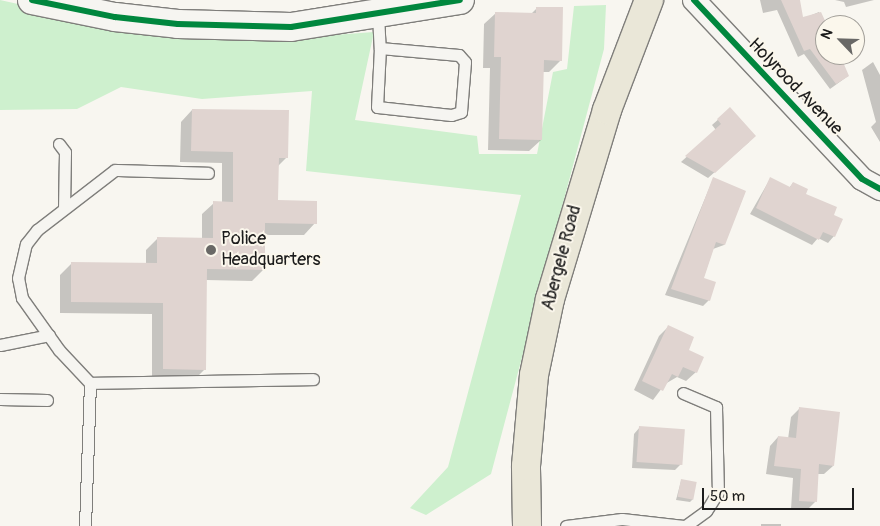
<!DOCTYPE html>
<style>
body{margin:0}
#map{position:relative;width:880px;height:526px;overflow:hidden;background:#f8f6f0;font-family:Pangolin,sans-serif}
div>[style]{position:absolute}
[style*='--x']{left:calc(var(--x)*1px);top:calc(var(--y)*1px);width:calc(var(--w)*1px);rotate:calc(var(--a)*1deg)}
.green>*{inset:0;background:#cef0ce}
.shadow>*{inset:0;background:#0003;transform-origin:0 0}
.building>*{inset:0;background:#e0d4d0;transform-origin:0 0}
.roads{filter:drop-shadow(1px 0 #7f7e7b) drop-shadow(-1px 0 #7f7e7b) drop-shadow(0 1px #7f7e7b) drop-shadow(0 -1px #7f7e7b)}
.lane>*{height:11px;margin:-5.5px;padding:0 5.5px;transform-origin:5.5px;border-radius:5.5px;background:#f6f5f1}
.street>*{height:22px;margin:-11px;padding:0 11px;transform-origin:11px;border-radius:11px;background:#f6f5f1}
.secondary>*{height:28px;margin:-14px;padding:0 14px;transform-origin:14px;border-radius:14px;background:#f6f5f1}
.primary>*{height:28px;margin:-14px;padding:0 14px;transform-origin:14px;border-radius:14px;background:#eae7d8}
.cycleway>*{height:6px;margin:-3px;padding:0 3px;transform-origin:3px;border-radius:3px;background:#00873e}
.dots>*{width:14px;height:14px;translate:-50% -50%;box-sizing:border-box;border:2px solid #fbf7ec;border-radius:50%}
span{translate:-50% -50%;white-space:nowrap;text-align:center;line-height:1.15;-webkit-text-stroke:4px #fbf7ec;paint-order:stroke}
.street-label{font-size:18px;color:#1c1c1c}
.poi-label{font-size:18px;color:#1c1c1c}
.left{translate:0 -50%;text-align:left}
.north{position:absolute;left:815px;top:15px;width:50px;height:50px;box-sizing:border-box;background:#fbf7ec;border:1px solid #a29f99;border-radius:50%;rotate:294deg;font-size:14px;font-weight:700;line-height:20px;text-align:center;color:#1c1c1c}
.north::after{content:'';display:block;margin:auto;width:18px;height:22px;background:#696866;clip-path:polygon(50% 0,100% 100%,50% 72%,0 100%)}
.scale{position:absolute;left:702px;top:488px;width:152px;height:22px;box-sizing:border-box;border:2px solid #1c1c1c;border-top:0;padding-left:6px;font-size:15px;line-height:18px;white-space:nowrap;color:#1c1c1c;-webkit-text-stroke:4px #fbf7ec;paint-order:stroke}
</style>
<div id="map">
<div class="green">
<i style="clip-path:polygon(0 0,99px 22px,280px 39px,374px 32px,355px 120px,477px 136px,479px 154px,537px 154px,553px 72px,567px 69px,574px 6px,606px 5px,604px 49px,491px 474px,426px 515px,410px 508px,448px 467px,521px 195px,306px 171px,312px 91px,202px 99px,121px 87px,77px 109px,0 110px)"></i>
</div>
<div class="shadow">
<i style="clip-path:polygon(760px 0,798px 0,802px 19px,819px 12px,825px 25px,825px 55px,839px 55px,848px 76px,830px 89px,804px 54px,798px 57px,777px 10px,763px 13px)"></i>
<i style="clip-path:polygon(835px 0,874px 0,846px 7px,844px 2px)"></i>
<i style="clip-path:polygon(537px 8px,561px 60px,549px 72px,543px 72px,541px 140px,529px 151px,488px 150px,490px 68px,483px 68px,484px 24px,496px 13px,531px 14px)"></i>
<i style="clip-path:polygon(873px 62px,880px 75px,880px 142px,871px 127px,876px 122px,862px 70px)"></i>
<i style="clip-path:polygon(730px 109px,749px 142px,708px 178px,681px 162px,716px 130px,712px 125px)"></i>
<i style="clip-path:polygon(192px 110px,287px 157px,277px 167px,277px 202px,315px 223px,304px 235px,264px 235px,264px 269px,252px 281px,206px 280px,205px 369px,193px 381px,152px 381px,152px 314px,60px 313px,60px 275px,72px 263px,146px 264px,146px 250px,158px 238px,202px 239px,202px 214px,214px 203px,222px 203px,222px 163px,180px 162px,181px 122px)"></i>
<i style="clip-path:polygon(713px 179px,745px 192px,724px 245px,713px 249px,703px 279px,709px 300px,703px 306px,665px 295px)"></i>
<i style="clip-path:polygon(770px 179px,789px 188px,793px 183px,834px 236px,828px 243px,818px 238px,812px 245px,750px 214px)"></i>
<i style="clip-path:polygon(668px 327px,687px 350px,696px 372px,686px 381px,677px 377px,665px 384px,653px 400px,634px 390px,659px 336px)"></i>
<i style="clip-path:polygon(800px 408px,833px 466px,824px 474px,817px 474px,815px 502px,807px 510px,791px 509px,793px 478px,766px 474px,770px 446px,778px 437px,788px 439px,791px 417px)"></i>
<i style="clip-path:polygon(640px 427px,681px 464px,675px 470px,632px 468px,634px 434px)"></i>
<i style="clip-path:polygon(681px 481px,693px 499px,690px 502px,676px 500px)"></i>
<i style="left:761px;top:524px;width:20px;height:2px"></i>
</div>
<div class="building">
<i style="clip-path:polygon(781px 0,800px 0,803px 17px,821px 12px,827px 25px,825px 55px,840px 55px,849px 76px,836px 84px,810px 49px,804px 51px)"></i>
<i style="clip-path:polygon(536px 7px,563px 7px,562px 61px,544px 60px,542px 140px,499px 139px,501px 57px,494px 57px,495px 12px,536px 13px)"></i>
<i style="clip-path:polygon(730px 107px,756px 136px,715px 173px,685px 156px,721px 124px,717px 119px)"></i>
<i style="clip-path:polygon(192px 109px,289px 110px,288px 158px,279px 158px,278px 200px,317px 201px,317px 224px,265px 223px,265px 270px,207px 269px,206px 370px,163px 369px,163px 303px,71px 302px,71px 262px,157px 263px,157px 237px,213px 238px,213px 201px,233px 202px,233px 152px,191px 151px)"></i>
<i style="clip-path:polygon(713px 177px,746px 191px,725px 245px,716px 242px,704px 278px,716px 282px,710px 301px,671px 289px)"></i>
<i style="clip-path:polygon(770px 177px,790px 187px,793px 182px,808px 189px,806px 194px,837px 207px,834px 215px,843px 219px,835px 237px,823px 232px,819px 240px,756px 208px)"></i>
<i style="clip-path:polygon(668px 325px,694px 337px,689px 350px,704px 357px,697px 373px,683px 367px,678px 377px,672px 374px,663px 391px,642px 381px)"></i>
<i style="clip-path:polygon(799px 407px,840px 412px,834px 466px,819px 464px,817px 502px,799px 501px,801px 469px,774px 466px,778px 436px,796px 438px)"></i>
<i style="left:639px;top:426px;width:46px;height:36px;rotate:4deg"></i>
<i style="left:681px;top:479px;width:16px;height:18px;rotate:11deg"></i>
</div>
<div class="roads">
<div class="lane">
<i style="--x:378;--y:15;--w:34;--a:87"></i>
<i style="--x:380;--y:48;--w:79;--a:5.1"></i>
<i style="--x:459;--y:55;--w:9;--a:49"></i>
<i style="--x:465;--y:62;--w:50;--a:94.6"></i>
<i style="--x:461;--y:112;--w:10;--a:163"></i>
<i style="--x:451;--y:115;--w:74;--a:-173.8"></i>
<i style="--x:377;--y:107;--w:59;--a:-87.1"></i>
<i style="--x:59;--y:144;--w:10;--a:53"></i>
<i style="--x:65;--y:152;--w:56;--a:91"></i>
<i style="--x:0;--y:345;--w:50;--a:-11.5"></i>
<i style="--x:90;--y:383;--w:45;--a:-133.2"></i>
<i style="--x:59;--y:350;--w:64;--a:-125.4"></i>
<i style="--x:22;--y:298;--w:20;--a:-101"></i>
<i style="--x:18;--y:278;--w:35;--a:-77"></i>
<i style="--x:26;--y:244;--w:18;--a:-52"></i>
<i style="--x:37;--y:230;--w:98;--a:-37.6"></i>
<i style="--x:115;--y:170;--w:93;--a:1.8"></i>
<i style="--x:683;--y:393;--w:36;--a:23"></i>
<i style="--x:716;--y:407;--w:85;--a:88.7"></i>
<i style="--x:718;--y:492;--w:22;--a:122"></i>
<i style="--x:706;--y:511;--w:26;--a:144"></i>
<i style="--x:0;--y:399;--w:47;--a:1.2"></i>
<i style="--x:85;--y:526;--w:143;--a:-88"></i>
<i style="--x:90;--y:383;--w:223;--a:-1"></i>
<i style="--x:566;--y:526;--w:56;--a:-7.1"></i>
<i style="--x:622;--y:519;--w:62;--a:6.4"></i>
</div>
<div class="street">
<i style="--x:694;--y:0;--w:245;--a:46.8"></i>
<i style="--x:862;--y:179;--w:21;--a:29"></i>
</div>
<div class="secondary">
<i style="--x:32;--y:0;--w:85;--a:11.6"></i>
<i style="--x:115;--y:17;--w:63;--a:6.3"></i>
<i style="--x:178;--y:24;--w:113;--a:1.5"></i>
<i style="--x:291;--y:27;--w:171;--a:-9.1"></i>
</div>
<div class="primary">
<i style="--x:527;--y:526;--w:60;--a:-91"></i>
<i style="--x:526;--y:466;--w:91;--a:-85"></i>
<i style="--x:534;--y:375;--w:78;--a:-78.1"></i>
<i style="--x:550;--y:299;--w:197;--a:-73.2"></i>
<i style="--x:607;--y:110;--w:118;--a:-69.1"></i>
</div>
</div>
<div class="cycleway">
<i style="--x:32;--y:0;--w:85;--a:11.6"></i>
<i style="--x:115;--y:17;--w:63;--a:6.3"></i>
<i style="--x:178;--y:24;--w:113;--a:1.5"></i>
<i style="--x:291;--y:27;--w:171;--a:-9.1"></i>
<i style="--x:694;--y:0;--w:245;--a:46.8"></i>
<i style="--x:862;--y:179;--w:21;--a:29"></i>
</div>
<div class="dots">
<i style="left:211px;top:250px;background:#696866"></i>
</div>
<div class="street-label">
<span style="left:795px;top:87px;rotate:46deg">Holyrood Avenue</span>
<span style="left:562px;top:258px;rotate:-75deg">Abergele Road</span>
</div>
<div class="poi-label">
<span class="left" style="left:221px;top:250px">Police<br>Headquarters</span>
</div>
<div class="north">N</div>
<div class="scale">50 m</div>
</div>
